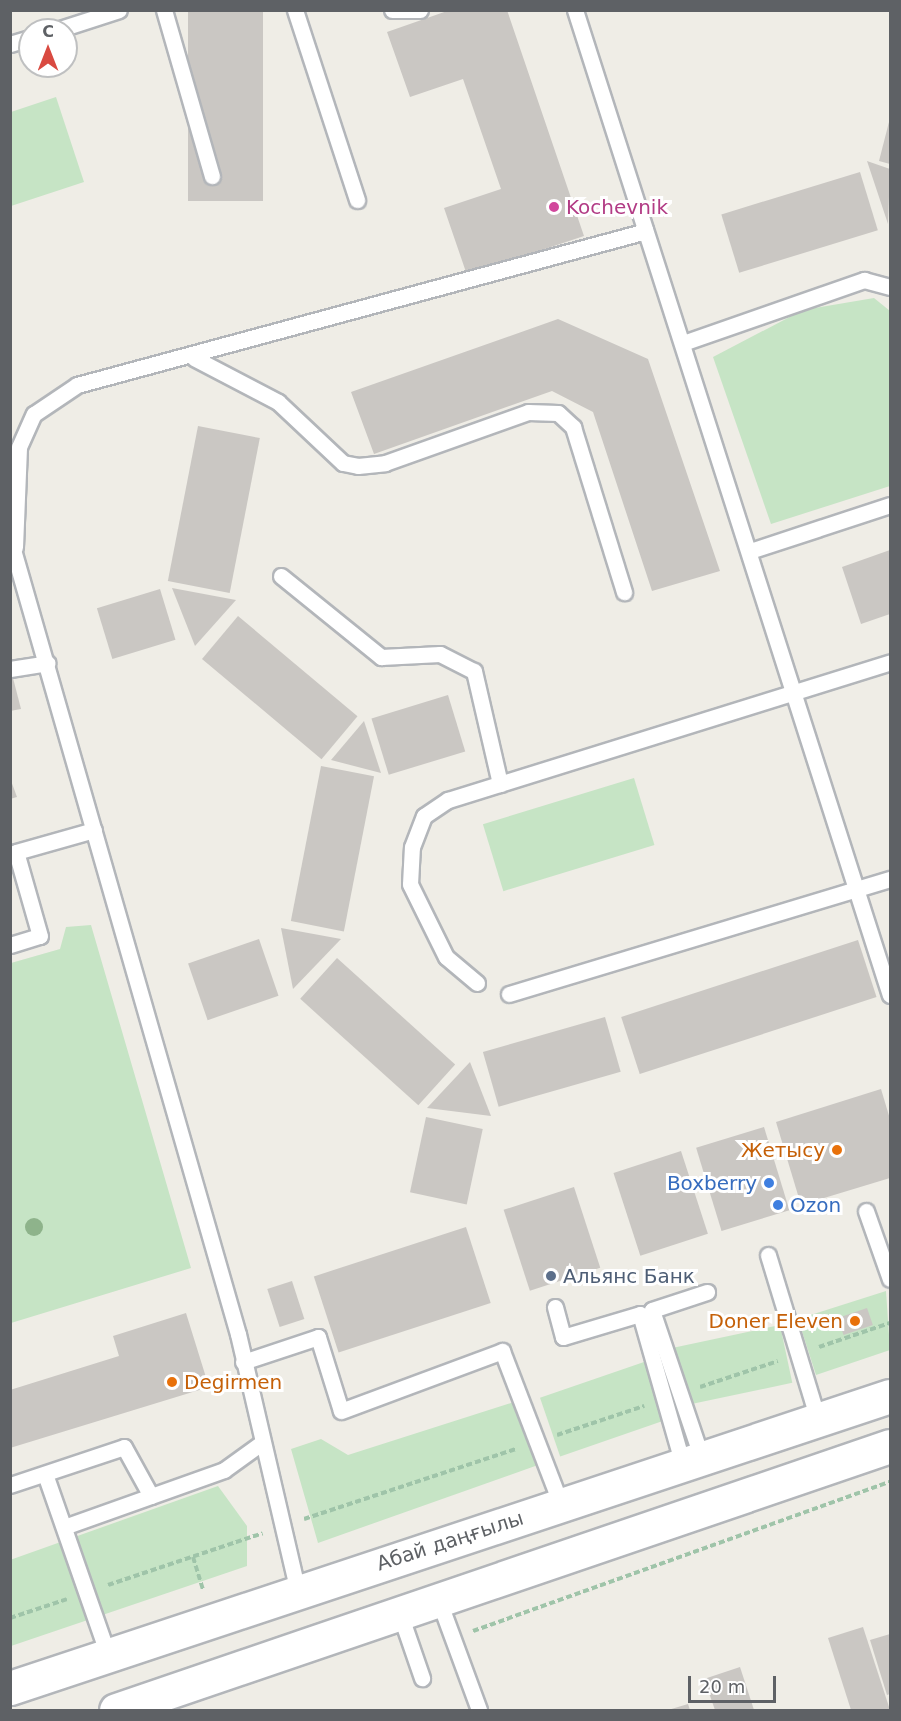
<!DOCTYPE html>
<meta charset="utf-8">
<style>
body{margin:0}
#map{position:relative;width:901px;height:1721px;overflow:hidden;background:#efede6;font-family:"DejaVu Sans",sans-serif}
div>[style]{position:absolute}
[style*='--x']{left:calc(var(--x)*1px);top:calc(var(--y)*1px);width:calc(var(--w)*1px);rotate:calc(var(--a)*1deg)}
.green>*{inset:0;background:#c6e4c5;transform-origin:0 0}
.building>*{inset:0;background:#cac7c3;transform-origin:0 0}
.path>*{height:4px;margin-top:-2px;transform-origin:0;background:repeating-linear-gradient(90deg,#9fc4a9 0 6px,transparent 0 9px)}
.roads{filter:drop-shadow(2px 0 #b3b6ba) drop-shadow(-2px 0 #b3b6ba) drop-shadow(0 2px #b3b6ba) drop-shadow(0 -2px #b3b6ba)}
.lane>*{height:15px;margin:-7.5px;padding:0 7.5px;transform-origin:7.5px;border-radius:7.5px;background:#fff}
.secondary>*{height:33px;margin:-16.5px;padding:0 16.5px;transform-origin:16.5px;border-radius:16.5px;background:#fff}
.trees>*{width:18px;height:18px;margin:-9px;border-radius:50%;background:#8eb38b}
.dots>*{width:16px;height:16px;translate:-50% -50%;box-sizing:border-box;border:3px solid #fff;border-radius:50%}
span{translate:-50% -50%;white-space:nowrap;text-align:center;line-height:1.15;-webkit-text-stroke:6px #fff;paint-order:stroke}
.hotel-label{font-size:20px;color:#b23c85}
.left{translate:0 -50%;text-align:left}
.food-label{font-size:20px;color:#c56008}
.right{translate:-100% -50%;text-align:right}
.shop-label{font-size:20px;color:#366cbe}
.service-label{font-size:20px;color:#4e5e75}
.street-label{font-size:20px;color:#5e6165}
.frame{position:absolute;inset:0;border:12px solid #5e6165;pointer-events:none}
.north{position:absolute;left:18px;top:18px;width:60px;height:60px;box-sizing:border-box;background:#fff;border:2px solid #bfc0c1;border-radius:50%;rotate:0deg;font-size:16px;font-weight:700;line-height:24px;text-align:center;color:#5e6165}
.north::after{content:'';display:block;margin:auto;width:21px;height:27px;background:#d94a41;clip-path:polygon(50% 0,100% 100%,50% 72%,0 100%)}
.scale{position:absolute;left:688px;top:1676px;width:88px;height:27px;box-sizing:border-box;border:3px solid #5e6165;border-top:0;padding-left:8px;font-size:18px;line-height:21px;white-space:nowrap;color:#5e6165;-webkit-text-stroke:4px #fff;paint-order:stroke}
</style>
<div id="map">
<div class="green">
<i style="clip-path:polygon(56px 97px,84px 182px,11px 206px,11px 112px)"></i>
<i style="clip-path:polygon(874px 298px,890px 311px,890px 486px,771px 524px,713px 357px,803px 310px)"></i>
<i style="left:634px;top:778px;width:70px;height:158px;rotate:73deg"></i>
<i style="clip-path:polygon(91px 925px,191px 1268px,11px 1323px,11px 963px,60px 949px,66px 927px)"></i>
<i style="clip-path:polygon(886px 1291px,890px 1350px,816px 1375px,798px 1319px)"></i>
<i style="left:780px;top:1325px;width:59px;height:109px;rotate:78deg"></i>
<i style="left:644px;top:1362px;width:62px;height:110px;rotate:71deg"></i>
<i style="clip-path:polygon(514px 1402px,538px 1465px,318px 1543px,291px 1449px,321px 1439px,348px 1455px)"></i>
<i style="clip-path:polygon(218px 1486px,247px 1526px,247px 1566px,11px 1646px,10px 1560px)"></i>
</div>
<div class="building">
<i style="left:188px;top:10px;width:75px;height:191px"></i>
<i style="clip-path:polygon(450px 10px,507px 10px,584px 236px,467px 275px,444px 208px,501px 189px,463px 79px,410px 97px,387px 32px)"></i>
<i style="clip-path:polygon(890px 118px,890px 164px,879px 161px)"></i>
<i style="clip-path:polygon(867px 161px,890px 169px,888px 224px)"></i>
<i style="left:860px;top:172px;width:61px;height:145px;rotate:73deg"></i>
<i style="clip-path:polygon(558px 319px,648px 359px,720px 571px,652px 591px,593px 412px,552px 391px,374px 454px,351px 392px)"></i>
<i style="left:198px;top:426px;width:63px;height:158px;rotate:11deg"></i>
<i style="clip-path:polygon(890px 550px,890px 614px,861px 624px,842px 567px)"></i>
<i style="clip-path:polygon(172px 588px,236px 600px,195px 646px)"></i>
<i style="left:160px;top:589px;width:53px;height:66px;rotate:73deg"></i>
<i style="left:238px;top:616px;width:156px;height:56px;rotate:40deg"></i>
<i style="clip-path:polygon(13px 678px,21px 709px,10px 711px,10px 679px)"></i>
<i style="left:448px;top:695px;width:59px;height:80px;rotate:73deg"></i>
<i style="clip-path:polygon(364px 721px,381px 773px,331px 760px)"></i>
<i style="left:321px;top:766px;width:54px;height:158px;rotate:11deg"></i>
<i style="clip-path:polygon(10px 778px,17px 797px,10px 799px)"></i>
<i style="clip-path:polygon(281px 928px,341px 939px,293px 989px)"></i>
<i style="left:259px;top:939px;width:60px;height:75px;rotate:71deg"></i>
<i style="left:858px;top:940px;width:60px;height:249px;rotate:72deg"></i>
<i style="left:337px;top:958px;width:159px;height:55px;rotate:42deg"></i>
<i style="left:605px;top:1017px;width:57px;height:127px;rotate:74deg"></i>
<i style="clip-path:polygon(470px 1062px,491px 1116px,427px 1108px)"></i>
<i style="clip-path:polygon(881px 1089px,890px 1119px,890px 1178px,801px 1205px,776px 1122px)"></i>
<i style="left:426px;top:1117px;width:58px;height:77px;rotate:12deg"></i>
<i style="left:764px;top:1127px;width:87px;height:71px;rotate:73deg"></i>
<i style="left:681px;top:1151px;width:87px;height:71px;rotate:72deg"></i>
<i style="left:574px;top:1187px;width:85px;height:74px;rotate:72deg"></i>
<i style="left:466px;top:1227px;width:80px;height:160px;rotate:72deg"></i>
<i style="left:292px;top:1281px;width:40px;height:26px;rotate:72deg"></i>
<i style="left:867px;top:1308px;width:18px;height:31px;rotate:71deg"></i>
<i style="clip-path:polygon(186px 1313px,209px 1387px,10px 1448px,10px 1390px,119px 1356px,113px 1336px)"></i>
<i style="clip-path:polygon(863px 1627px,890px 1710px,851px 1710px,828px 1638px)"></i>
<i style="clip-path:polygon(890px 1634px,890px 1694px,887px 1695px,870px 1640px)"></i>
<i style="clip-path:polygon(740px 1667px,754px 1710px,715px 1710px,704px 1679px)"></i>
<i style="clip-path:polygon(688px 1704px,690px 1710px,668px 1710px)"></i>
</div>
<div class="path">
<i style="--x:819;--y:1347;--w:75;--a:-18.7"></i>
<i style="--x:700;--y:1387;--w:82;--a:-18.4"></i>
<i style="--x:557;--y:1435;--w:92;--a:-18.4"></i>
<i style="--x:304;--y:1519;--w:223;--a:-18.3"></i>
<i style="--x:193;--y:1557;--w:34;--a:73"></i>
<i style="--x:108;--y:1585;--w:163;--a:-18.5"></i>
<i style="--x:10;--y:1618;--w:60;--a:-18.4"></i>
<i style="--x:473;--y:1631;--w:443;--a:-19.7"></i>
</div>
<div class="roads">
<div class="lane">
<i style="--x:164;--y:10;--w:173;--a:73.9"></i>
<i style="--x:295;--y:10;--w:200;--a:71.9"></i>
<i style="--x:392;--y:10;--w:28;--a:0"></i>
<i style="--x:575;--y:10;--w:1034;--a:72.27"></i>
<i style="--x:57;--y:30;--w:65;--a:-17.9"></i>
<i style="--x:10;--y:44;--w:21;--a:-17"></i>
<i style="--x:683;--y:343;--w:192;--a:-19.2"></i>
<i style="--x:864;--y:280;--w:27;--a:15"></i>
<i style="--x:194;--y:358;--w:95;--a:27.6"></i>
<i style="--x:278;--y:402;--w:89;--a:43.2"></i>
<i style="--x:343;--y:463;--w:15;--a:11"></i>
<i style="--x:358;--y:466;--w:27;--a:-6"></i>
<i style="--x:385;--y:463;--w:152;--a:-19.6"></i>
<i style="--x:528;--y:412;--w:30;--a:2"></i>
<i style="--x:558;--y:413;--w:21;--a:43"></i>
<i style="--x:573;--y:427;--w:173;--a:72.8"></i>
<i style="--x:10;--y:539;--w:827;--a:74"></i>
<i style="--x:238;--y:1334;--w:265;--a:76.9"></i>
<i style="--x:15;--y:547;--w:100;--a:-87.7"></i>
<i style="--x:19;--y:447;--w:36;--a:-66"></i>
<i style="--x:34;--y:414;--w:52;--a:-34"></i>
<i style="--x:77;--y:385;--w:589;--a:-15.14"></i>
<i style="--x:750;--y:551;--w:147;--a:-18.2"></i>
<i style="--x:281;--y:576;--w:129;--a:39"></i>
<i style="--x:381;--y:657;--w:59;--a:-2.9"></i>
<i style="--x:440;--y:654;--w:38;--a:27"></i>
<i style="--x:474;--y:671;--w:116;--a:77"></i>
<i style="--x:10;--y:669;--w:38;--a:-9"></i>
<i style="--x:10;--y:945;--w:31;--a:-17"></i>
<i style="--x:40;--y:936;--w:87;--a:-105.9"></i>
<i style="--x:16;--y:852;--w:81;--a:-15.8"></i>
<i style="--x:477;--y:983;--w:40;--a:-140"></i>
<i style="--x:446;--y:957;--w:81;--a:-116.3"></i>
<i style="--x:410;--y:884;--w:37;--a:-87"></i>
<i style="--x:412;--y:847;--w:33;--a:-69"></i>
<i style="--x:424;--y:816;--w:29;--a:-34"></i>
<i style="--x:448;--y:800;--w:463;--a:-17.3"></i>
<i style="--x:509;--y:994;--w:398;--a:-16.8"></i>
<i style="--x:866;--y:1211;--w:72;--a:70.6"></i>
<i style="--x:768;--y:1255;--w:172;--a:73.1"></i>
<i style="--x:555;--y:1307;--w:31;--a:75"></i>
<i style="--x:563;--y:1337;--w:80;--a:-16.6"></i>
<i style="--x:640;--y:1314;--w:157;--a:74.1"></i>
<i style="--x:243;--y:1362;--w:79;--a:-18.4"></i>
<i style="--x:318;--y:1337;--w:77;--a:72.7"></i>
<i style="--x:341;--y:1411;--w:172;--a:-20.4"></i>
<i style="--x:502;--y:1351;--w:165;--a:69"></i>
<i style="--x:702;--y:1459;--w:157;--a:-108.6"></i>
<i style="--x:652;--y:1310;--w:58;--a:-18.1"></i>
<i style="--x:45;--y:1474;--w:192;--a:70.8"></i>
<i style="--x:10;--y:1485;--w:120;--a:-18.4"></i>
<i style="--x:124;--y:1447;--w:56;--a:61.1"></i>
<i style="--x:64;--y:1527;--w:170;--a:-19.6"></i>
<i style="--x:224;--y:1470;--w:44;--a:-35.8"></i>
<i style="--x:439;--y:1601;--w:116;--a:69.8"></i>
<i style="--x:400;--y:1614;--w:68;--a:71"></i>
</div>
<div class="secondary">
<i style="--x:10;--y:1688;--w:927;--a:-18.36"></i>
<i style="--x:116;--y:1710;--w:818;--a:-18.83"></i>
</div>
</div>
<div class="trees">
<i style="left:34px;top:1227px"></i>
</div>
<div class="dots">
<i style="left:554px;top:207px;background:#d1479c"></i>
<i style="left:837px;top:1150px;background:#e8710a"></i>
<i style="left:769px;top:1183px;background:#3f7fe0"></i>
<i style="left:778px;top:1205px;background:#3f7fe0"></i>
<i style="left:551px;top:1276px;background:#5c6f8a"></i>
<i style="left:855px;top:1321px;background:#e8710a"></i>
<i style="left:172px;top:1382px;background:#e8710a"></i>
</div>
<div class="hotel-label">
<span class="left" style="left:566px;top:207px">Kochevnik</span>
</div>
<div class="food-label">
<span class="right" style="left:825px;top:1150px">Жетысу</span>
<span class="right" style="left:843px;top:1321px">Doner Eleven</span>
<span class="left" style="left:184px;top:1382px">Degirmen</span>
</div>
<div class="shop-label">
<span class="right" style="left:757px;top:1183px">Boxberry</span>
<span class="left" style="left:790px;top:1205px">Ozon</span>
</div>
<div class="service-label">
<span class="left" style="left:563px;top:1276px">Альянс Банк</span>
</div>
<div class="street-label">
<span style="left:450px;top:1541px;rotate:-18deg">Абай даңғылы</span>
</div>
<div class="frame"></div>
<div class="north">С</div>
<div class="scale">20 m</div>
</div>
